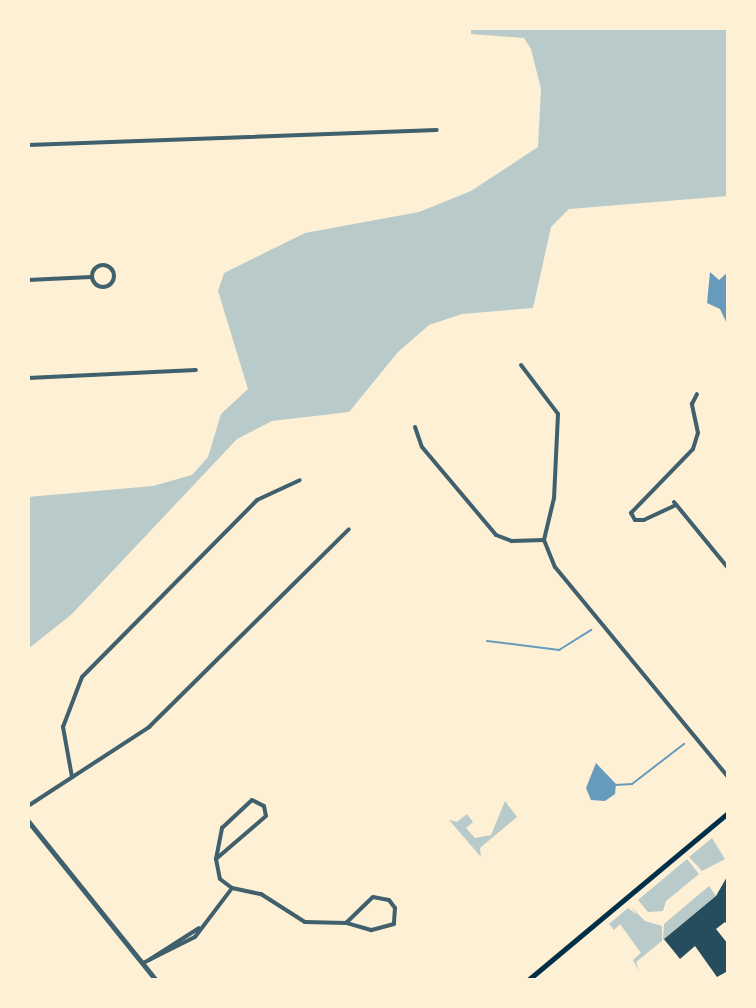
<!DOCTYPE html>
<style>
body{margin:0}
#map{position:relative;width:756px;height:1008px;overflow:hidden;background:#fdf0d5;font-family:"DM Sans",sans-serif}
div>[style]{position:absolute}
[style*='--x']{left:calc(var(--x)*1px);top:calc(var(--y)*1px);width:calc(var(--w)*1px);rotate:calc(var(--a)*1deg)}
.green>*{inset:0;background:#b9caca}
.water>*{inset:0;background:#669bbc}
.stream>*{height:2px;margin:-1px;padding:0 1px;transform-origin:1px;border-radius:1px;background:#669bbc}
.building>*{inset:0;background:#264d5e}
.minor>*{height:4px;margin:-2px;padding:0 2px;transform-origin:2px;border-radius:2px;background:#3f606c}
.minor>.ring{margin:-2px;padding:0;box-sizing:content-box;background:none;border:4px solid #3f606c;border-radius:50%}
.tertiary>*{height:5px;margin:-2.5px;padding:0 2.5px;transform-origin:2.5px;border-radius:2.5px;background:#3f606c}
.secondary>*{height:5px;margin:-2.5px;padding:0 2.5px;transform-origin:2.5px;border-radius:2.5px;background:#003049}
span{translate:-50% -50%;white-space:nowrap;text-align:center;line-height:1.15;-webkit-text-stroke:6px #fdf0d5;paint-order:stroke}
.frame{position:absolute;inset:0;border:30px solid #fdf0d5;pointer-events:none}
</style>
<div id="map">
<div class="green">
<i style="clip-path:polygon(471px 28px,728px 28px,728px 196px,569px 209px,551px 227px,533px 308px,462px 314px,429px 325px,398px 352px,349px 412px,272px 421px,237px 439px,72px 614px,28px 649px,28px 497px,153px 486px,192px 475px,208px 457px,221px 414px,248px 389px,218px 291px,224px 273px,305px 233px,419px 212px,471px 191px,538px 147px,541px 89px,531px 49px,524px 38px,471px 34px)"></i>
<i style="clip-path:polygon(505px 801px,517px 817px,480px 848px,481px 857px,449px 820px,457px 822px,467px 814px,473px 822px,466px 828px,475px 838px,491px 835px)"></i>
<i style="clip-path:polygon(712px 838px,725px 859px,702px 871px,689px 857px)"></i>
<i style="clip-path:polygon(687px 859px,699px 874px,666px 901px,663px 911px,648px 912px,638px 900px)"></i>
<i style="clip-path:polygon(709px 886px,716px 896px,665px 938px,671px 948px,663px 939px,664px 924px)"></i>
<i style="clip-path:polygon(630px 906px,645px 921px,662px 926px,662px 941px,636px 962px,639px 971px,633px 960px,641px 953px,620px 924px,614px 930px,609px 924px,628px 908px,637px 915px)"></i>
</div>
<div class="water">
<i style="clip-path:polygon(710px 272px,719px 280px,728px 272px,728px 326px,720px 309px,707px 303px)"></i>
<i style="clip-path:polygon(596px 763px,616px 784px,615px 794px,605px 801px,591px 800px,586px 788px)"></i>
</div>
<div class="stream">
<i style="--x:487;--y:641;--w:73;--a:7.1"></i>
<i style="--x:559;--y:650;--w:38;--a:-32"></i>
<i style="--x:615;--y:785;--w:17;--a:-3"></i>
<i style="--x:632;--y:784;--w:66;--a:-37.6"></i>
</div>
<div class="building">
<i style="clip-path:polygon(728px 875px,728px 925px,725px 922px,716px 929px,728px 944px,728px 971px,717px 977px,695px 946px,680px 959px,664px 939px,716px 896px)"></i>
</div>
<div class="minor">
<i style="--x:28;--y:145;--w:409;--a:-2.1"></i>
<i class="ring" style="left:92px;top:265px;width:18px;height:18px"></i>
<i style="--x:28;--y:280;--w:63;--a:-2.7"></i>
<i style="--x:521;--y:365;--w:61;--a:52.9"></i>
<i style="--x:558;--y:414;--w:84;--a:92.7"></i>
<i style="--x:554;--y:498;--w:43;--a:103.4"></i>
<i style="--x:544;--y:540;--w:29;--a:68"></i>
<i style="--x:555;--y:567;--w:272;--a:50.5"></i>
<i style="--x:28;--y:378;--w:168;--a:-2.7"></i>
<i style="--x:415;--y:427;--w:21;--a:71"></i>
<i style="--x:422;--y:447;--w:115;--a:49.9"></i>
<i style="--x:496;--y:535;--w:17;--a:21"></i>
<i style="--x:512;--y:541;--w:32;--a:-2"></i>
<i style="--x:674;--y:502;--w:85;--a:50.7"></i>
<i style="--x:676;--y:505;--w:35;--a:155"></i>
<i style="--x:644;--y:520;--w:9;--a:180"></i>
<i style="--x:635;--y:520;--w:8;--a:-120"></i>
<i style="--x:631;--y:513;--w:89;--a:-45.9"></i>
<i style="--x:693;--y:449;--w:17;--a:-73"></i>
<i style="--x:698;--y:433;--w:30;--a:-102"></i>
<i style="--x:692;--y:404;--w:11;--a:-63"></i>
<i style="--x:72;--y:777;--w:51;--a:-100.2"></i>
<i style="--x:63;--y:727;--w:53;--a:-69.2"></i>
<i style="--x:82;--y:677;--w:249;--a:-45.3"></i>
<i style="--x:257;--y:500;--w:47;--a:-24.9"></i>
<i style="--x:252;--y:800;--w:13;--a:27"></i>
<i style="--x:264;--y:806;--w:10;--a:79"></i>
<i style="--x:266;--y:816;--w:66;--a:139.3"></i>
<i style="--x:216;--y:859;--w:32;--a:-79"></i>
<i style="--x:222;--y:828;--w:41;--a:-43"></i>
<i style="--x:28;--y:806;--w:145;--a:-33.1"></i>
<i style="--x:149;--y:727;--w:281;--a:-44.7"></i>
<i style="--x:216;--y:859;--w:20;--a:79"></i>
<i style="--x:220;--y:879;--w:15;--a:37"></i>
<i style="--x:232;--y:888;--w:30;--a:12"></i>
<i style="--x:261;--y:894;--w:52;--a:32.5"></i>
<i style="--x:305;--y:922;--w:41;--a:1.4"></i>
<i style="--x:373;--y:897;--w:16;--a:11"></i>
<i style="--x:389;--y:900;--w:10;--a:53"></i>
<i style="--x:395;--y:908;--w:16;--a:94"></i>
<i style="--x:394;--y:924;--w:24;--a:165"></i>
<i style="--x:371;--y:930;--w:26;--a:-164"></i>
<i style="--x:346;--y:923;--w:37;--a:-44"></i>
<i style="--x:149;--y:960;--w:59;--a:-32.6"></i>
<i style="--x:143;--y:963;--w:58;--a:-26.6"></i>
<i style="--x:195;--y:937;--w:61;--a:-52.9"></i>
</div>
<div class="tertiary">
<i style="--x:28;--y:821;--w:204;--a:51.2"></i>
</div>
<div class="secondary">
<i style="--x:528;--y:980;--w:261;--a:-39.9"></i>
</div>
<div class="frame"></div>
</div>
